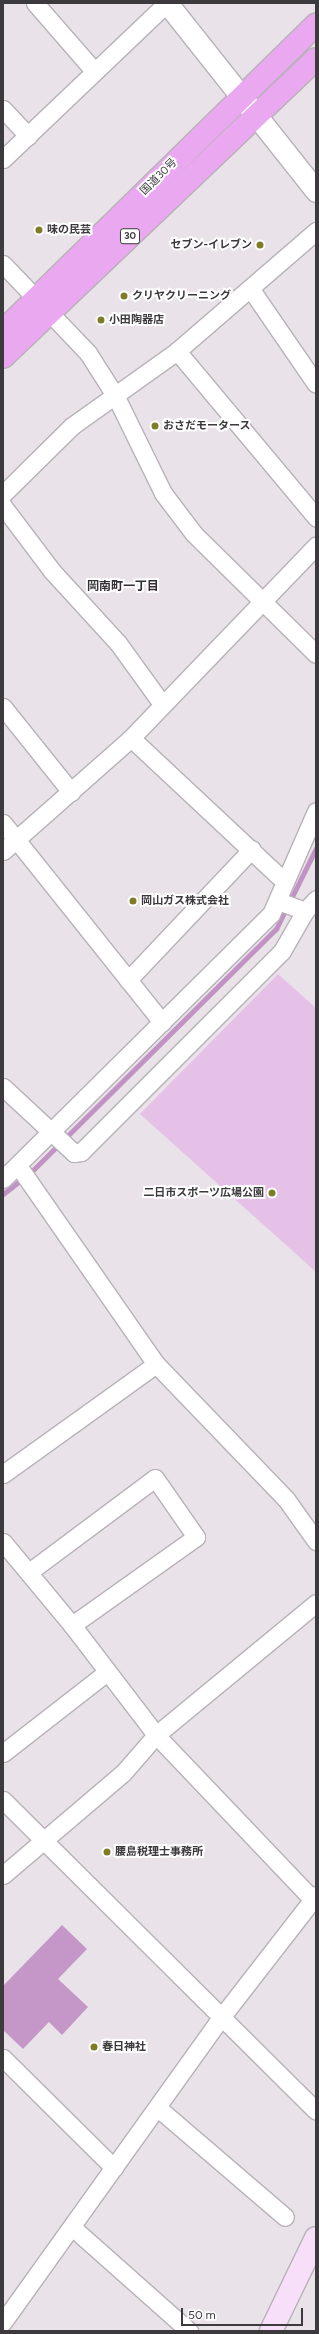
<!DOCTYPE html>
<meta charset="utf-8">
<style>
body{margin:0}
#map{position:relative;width:319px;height:2334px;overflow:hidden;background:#e9e3e9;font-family:Figtree,"Noto Sans JP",sans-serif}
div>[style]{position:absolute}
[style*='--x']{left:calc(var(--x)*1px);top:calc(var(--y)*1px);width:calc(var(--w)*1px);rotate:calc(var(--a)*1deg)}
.green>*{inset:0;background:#e5c1e8}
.forest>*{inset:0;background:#c597c8}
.stream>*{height:5px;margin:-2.5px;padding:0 2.5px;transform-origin:2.5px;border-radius:2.5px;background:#c093c4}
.roads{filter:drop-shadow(1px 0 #b8b2b8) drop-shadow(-1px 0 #b8b2b8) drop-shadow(0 1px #b8b2b8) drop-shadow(0 -1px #b8b2b8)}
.minor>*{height:17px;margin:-8.5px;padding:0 8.5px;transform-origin:8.5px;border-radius:8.5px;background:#fff}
.tertiary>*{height:21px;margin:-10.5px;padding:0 10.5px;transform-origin:10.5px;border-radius:10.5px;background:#fff}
.secondary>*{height:22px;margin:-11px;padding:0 11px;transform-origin:11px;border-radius:11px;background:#f7def9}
.trunk>*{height:22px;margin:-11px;padding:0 11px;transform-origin:11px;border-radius:11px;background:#eaa8f0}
.dots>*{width:11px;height:11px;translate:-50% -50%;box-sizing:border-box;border:2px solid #fff;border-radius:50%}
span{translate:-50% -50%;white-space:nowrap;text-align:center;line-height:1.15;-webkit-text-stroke:4px #fff;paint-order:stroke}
.shield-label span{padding:1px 3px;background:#fff;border:1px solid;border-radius:3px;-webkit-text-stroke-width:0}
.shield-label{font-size:10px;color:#3c3a3d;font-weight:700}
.street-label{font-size:11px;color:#3c3a3d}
.poi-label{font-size:11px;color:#3c3a3d;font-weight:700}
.left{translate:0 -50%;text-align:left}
.right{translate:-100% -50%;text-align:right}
.neighbourhood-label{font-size:12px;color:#342f34;font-weight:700}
.frame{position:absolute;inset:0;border:4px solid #3c3a3d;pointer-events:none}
.scale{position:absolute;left:181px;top:2308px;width:122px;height:18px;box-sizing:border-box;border:2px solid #3c3a3d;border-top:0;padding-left:5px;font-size:12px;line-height:14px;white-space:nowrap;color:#3c3a3d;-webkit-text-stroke:3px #fff;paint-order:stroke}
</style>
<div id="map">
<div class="green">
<i style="clip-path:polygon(278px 974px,316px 1008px,316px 1272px,140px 1114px)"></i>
</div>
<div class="forest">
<i style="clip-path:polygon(62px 1925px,87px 1949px,58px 1979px,88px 2007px,62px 2035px,49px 2022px,23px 2049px,3px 2030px,3px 1986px)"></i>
</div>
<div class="stream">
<i style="--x:3;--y:1194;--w:37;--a:-38"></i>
<i style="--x:32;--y:1171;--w:344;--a:-44.8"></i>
<i style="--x:276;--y:929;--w:90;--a:-63.7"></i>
</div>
<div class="roads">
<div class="minor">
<i style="--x:35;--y:3;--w:91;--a:49"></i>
<i style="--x:3;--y:109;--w:37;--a:47"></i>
<i style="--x:3;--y:159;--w:226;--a:-43.6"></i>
<i style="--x:3;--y:264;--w:123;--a:46.3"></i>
<i style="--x:88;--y:353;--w:52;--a:57.5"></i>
<i style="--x:116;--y:397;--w:107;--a:63.9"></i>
<i style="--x:163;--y:493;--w:51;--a:52.9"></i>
<i style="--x:194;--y:534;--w:171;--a:44.5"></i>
<i style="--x:250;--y:288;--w:116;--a:55.5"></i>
<i style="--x:177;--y:351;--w:217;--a:50.1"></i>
<i style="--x:3;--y:494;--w:97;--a:-44.6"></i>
<i style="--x:72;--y:426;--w:129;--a:-35.5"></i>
<i style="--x:177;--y:351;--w:184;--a:-40.8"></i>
<i style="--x:3;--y:506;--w:81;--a:53"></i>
<i style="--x:52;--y:571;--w:98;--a:47.5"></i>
<i style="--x:118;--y:643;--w:75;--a:54.2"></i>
<i style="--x:3;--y:707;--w:109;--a:51.3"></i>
<i style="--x:131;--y:738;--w:209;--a:43.1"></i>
<i style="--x:3;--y:823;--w:255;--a:51.4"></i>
<i style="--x:3;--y:851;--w:171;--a:-41.4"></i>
<i style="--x:131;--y:738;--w:267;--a:-46.1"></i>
<i style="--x:278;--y:901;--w:29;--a:20"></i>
<i style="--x:305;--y:911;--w:16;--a:-47"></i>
<i style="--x:128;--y:980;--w:180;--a:-46.6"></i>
<i style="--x:3;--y:1087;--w:97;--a:42.9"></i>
<i style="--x:74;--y:1153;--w:7;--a:-8"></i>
<i style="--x:81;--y:1152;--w:284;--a:-45"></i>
<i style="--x:282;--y:951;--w:46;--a:-60.1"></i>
<i style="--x:19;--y:1167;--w:240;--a:55.2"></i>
<i style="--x:156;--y:1364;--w:187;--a:46.1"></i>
<i style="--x:286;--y:1499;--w:52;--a:54.5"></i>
<i style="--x:3;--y:1179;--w:377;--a:-44.7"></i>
<i style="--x:271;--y:914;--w:112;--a:-66.4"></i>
<i style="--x:3;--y:1474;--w:188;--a:-35.7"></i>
<i style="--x:3;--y:1542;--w:108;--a:50.3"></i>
<i style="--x:72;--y:1625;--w:138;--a:52.6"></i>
<i style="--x:156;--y:1735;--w:226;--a:46.4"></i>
<i style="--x:29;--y:1572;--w:157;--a:-36.7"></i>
<i style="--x:155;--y:1478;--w:72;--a:55.2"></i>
<i style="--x:196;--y:1537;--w:152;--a:144.6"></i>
<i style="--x:3;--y:1753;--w:132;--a:-37.9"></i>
<i style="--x:3;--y:1800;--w:441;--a:44.8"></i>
<i style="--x:3;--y:1875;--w:157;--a:-40.4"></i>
<i style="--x:123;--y:1773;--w:50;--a:-49"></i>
<i style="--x:156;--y:1735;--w:207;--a:-39.5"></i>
<i style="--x:3;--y:2058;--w:156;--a:44.7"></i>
<i style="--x:158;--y:2108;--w:167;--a:40.6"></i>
<i style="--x:72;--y:2227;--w:157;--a:41.6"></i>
<i style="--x:3;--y:2322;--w:378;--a:-54.4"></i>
<i style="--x:223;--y:2015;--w:152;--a:-52.2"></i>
</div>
<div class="tertiary">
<i style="--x:167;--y:3;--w:240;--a:51.6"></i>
</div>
<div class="secondary">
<i style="--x:271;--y:2331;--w:103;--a:-64.2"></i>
</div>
<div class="trunk">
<i style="--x:3;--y:331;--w:438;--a:-44.4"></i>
<i style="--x:3;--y:357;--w:432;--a:-43.6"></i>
</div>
</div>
<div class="dots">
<i style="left:39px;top:230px;background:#7d7d26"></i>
<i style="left:260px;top:245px;background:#7d7d26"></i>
<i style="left:124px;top:296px;background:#7d7d26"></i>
<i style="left:101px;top:320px;background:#7d7d26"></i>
<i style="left:155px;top:426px;background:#7d7d26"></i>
<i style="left:133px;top:901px;background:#7d7d26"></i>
<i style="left:272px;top:1193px;background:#7d7d26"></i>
<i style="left:107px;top:1852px;background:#7d7d26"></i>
<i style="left:94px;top:2047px;background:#7d7d26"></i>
</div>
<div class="shield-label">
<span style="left:130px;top:236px">30</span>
</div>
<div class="street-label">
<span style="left:159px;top:177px;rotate:-45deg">国道30号</span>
</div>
<div class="poi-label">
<span class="left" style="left:47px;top:230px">味の民芸</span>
<span class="right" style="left:252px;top:245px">セブン-イレブン</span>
<span class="left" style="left:132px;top:296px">クリヤクリーニング</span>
<span class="left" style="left:109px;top:320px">小田陶器店</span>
<span class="left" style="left:163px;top:426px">おさだモータース</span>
<span class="left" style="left:141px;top:901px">岡山ガス株式会社</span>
<span class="right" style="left:264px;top:1193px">二日市スポーツ広場公園</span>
<span class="left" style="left:115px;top:1852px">腰島税理士事務所</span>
<span class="left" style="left:102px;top:2047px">春日神社</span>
</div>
<div class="neighbourhood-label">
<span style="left:123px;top:587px">岡南町一丁目</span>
</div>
<div class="frame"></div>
<div class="scale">50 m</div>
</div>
